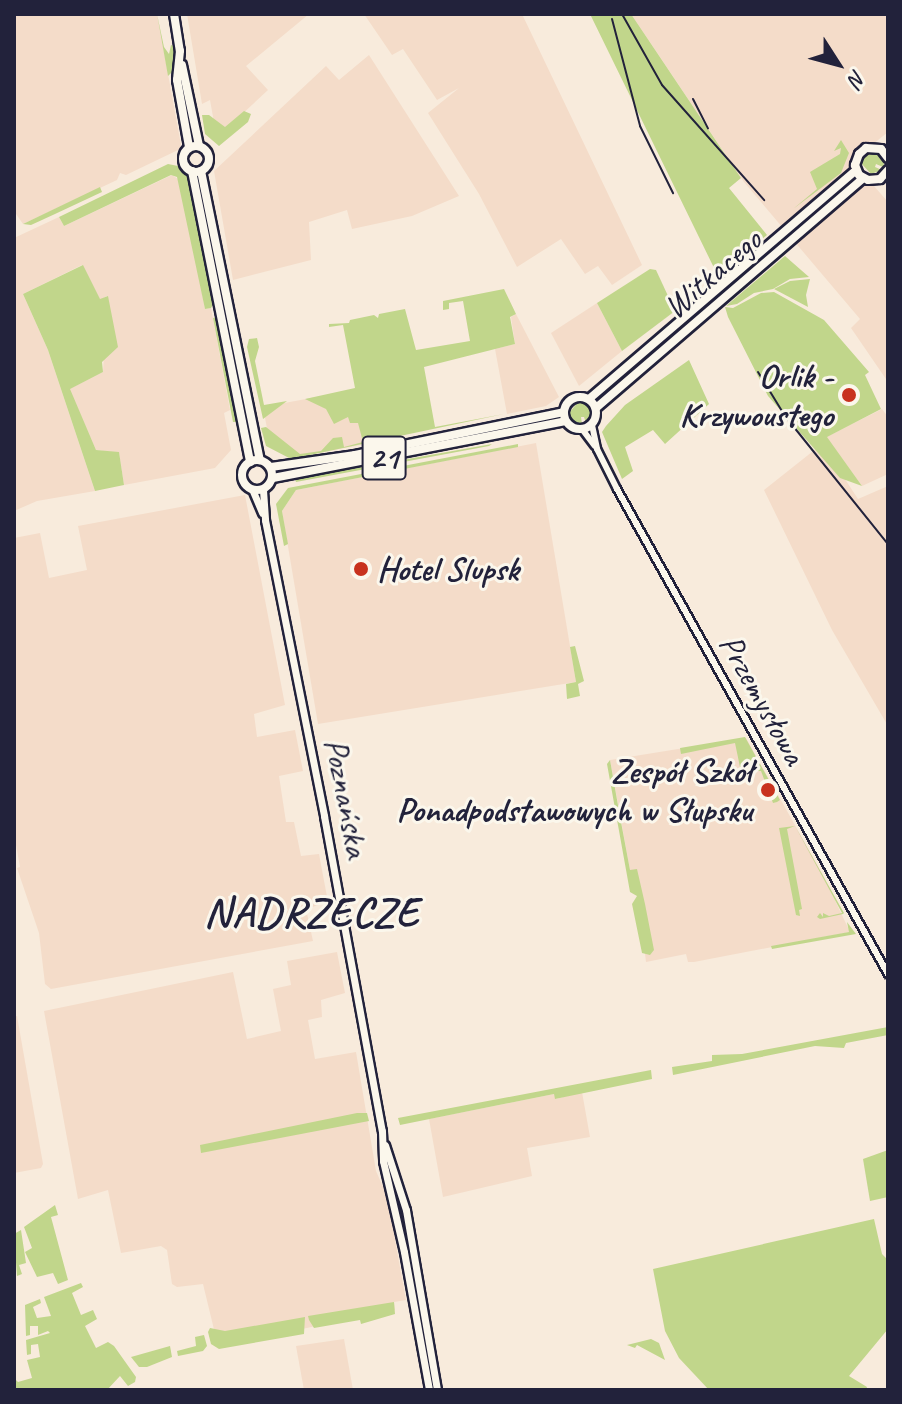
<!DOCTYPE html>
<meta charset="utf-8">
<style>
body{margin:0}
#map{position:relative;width:902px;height:1404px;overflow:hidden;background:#f8ebdc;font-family:Caveat,sans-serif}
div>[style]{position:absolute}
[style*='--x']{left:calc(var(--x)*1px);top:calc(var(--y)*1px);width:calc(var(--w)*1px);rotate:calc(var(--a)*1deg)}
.built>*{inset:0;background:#f4dcc9}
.green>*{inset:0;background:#c1d68b}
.roads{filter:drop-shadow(2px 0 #22223b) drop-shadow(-2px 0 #22223b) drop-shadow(0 2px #22223b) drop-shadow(0 -2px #22223b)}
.tertiary>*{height:6px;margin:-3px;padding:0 3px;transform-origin:3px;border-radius:3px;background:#fbf7ec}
.secondary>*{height:7px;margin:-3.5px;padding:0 3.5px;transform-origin:3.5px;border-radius:3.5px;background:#fbf7ec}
.primary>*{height:8px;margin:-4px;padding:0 4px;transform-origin:4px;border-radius:4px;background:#fbf7ec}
.primary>.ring{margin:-4px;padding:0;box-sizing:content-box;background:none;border:8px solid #fbf7ec;border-radius:50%}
.rail>*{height:2px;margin:-1px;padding:0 1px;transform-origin:1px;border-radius:1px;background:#22223b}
.dots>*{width:22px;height:22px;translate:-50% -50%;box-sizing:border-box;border:4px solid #fbf7ec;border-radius:50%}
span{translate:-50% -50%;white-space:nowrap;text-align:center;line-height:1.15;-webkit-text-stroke:6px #fbf7ec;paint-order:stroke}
.shield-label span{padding:2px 6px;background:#fbf7ec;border:2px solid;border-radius:6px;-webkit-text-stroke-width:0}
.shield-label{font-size:32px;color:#22223b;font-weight:700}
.street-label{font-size:34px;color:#22223b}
.poi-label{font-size:34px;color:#22223b;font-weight:700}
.right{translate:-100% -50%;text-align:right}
.left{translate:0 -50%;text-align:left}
.district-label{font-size:42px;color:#22223b;font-weight:700;letter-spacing:2px}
.frame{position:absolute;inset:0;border:16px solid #22223b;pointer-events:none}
.north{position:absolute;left:798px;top:24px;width:80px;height:80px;-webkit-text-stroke:6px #fbf7ec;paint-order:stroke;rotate:126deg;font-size:22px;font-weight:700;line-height:32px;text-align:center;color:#22223b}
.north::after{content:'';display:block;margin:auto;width:28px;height:36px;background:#22223b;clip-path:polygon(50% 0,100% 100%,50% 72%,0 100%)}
</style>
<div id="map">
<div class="built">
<i style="clip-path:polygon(14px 14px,157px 14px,181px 145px,178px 150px,126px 175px,120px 173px,117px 180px,23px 224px,14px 211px)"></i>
<i style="clip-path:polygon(187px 14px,309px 14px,246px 66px,268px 90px,224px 131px,215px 128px,210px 100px,202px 104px)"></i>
<i style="clip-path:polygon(364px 14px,522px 14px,642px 265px,612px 285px,598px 266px,585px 274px,561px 239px,517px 267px,479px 194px,428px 113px,459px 88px,437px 100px,403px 49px,392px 55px)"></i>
<i style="clip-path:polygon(631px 14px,888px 14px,888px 132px,852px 161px,888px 202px,888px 382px,851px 328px,860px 319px,744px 182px)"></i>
<i style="clip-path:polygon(369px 55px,459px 196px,412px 216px,352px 229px,347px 210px,309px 222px,311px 260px,233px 280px,214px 171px,326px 66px,339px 80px)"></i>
<i style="clip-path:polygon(172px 175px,181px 181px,205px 309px,211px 308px,230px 410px,224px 413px,231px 450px,215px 468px,124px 485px,119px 453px,96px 450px,69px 389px,103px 372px,107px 296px,100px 300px,82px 265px,23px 294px,48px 350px,95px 491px,37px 501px,14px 511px,14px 238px,59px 217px,64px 226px)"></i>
<i style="clip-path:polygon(597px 303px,622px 351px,579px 386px,551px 333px)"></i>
<i style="clip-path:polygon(516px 314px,559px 397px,546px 406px,507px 414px,495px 349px,515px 344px,511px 317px)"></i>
<i style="clip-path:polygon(354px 390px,366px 444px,291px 458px,270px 444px,263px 407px)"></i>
<i style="clip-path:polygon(882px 409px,888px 417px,888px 474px,862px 486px,826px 437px)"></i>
<i style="clip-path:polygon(536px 443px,576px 682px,318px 724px,282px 511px,296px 490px)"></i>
<i style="clip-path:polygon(822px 444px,858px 499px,888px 486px,888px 726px,832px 630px,764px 490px)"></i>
<i style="clip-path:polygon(245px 495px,285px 705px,254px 714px,257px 737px,295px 730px,303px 771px,279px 776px,286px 822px,294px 822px,301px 856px,319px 854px,328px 902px,306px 909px,313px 941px,51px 989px,45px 984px,39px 933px,17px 868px,20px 867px,14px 834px,14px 538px,40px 533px,49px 578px,87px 570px,78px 526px)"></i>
<i style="clip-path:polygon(746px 738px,823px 875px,850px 932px,694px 962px,688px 962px,686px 954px,646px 962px,637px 892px,634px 892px,610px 760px)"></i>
<i style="clip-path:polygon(337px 952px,345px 993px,321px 1000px,322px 1017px,308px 1020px,315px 1059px,356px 1052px,376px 1171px,387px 1196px,406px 1300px,394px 1302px,395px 1310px,218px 1346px,203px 1284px,177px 1287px,172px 1284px,167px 1250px,161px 1246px,121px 1253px,108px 1190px,78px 1199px,44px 1011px,233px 972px,247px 1039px,281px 1031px,273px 989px,291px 985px,287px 961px)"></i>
<i style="clip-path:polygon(17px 1016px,43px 1164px,41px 1168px,14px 1173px,14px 1017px)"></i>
<i style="clip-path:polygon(582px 1092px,590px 1137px,527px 1148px,532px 1176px,443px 1197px,429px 1119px,554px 1094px,556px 1099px)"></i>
<i style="clip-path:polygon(344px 1339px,353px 1390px,304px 1390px,296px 1346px)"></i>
</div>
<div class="green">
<i style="clip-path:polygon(157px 14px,164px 47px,169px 54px,171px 45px,177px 47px,173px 71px,168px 76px)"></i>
<i style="clip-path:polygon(590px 14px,631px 14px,741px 178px,729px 188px,767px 235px,717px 274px)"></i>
<i style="clip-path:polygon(244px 111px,251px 114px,248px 122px,219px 146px,205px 134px,202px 115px,209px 115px,225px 127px)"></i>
<i style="clip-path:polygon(841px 140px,849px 153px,841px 173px,793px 209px,817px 189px,810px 172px,840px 154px,841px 148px,834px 151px)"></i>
<i style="clip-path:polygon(873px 152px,882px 156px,884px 163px,883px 167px,876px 164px,875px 167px,882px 170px,871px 174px,861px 163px,866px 154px)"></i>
<i style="clip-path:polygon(168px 164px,178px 166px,189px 177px,215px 301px,211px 308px,205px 309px,177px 177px,171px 175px,64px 226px,59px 217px)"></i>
<i style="clip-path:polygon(845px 186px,847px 187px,733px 284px,732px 283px)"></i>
<i style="clip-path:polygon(100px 187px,102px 192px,55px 214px,31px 225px,23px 224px)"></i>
<i style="clip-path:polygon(785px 256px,809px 277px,790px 279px,773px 289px,754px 293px,737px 304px,726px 306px)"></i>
<i style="clip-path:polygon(83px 265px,100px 299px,108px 296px,118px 347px,102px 362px,103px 372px,70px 389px,96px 450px,119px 452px,124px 485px,95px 491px,48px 350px,23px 294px)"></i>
<i style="clip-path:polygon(650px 269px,656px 270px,675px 311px,622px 351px,597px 303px)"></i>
<i style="clip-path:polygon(810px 279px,806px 295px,808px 307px,774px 289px,790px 281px)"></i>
<i style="clip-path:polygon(504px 289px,516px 314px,510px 317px,515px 344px,424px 367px,435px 427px,504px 414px,291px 459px,266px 446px,261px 428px,266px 427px,300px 454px,321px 451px,333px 438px,342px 437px,344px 447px,363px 442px,358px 423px,350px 423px,348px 417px,334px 424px,326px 409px,305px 399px,355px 388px,343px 325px,329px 327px,329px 324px,349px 323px,350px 320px,374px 315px,378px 318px,379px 314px,405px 309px,416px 350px,470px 341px,463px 301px,449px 303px,449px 309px,443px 310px,443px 301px)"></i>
<i style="clip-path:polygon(774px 292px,824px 320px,869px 372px,865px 375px,881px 409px,827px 437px,862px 486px,840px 478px,768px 396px,728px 317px,725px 307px,733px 308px,761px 293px)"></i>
<i style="clip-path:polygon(218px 317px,237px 421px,236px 422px,233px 422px,213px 318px)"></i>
<i style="clip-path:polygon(257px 338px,259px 347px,255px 361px,264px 405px,287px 401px,263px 419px,247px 347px,249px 339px)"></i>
<i style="clip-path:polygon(689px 360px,709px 404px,665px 444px,653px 430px,625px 447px,633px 471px,622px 479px,602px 432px,606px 426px,625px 405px)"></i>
<i style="clip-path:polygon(578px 402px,586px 403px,592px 410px,586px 423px,584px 417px,581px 417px,582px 424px,572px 421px,569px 413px)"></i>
<i style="clip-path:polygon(492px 444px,489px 446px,296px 482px,295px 479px)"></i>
<i style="clip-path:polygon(518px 444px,518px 447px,497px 451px,296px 490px,282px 511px,288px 544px,284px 546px,276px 504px,288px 488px)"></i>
<i style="clip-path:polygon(575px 646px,584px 681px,578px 684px,580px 696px,567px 699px,566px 684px,576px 682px,570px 647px)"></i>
<i style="clip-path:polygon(745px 737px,780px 800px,777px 802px,773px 803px,761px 771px,750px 771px,748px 765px,740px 767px,735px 743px,681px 754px,680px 748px)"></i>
<i style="clip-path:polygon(610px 760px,619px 811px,624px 811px,625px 821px,621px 822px,630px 870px,637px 869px,645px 904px,654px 950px,650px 955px,642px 953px,632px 904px,637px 896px,630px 892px,607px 764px)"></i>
<i style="clip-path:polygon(795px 826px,787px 829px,802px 909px,799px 910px,800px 916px,796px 915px,779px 828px,795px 826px,844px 913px,843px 914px,820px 919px,817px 917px,820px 913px,823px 917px,823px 913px,829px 916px,842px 913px)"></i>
<i style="clip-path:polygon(847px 922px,856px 934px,772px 949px,771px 946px,849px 932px)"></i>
<i style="clip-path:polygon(888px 1027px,888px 1035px,846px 1043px,844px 1048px,815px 1046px,673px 1075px,672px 1067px,712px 1061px,712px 1055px,742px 1054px)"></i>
<i style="clip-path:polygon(651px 1070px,652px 1079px,555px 1099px,554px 1094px,400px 1125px,398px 1118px)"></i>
<i style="clip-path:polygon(357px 1113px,367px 1113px,369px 1121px,201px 1153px,200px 1145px)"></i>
<i style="clip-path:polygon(888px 1150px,888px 1197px,870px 1201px,863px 1159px)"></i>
<i style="clip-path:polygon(55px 1205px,58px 1215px,51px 1217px,68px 1280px,58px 1284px,53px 1273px,37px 1277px,25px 1252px,32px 1248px,24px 1227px)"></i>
<i style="clip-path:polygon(874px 1219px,882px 1254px,888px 1260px,888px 1329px,849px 1376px,867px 1387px,866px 1390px,709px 1390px,679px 1358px,665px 1331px,653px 1269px)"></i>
<i style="clip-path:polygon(21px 1230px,26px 1263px,19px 1265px,22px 1274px,17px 1276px,14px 1234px)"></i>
<i style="clip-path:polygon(81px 1283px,83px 1287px,72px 1293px,81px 1315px,93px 1310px,97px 1319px,85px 1326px,96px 1348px,108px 1342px,114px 1346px,136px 1377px,135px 1382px,128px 1386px,120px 1376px,107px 1390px,14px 1390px,14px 1378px,18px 1382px,32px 1378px,27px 1360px,40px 1357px,38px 1344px,31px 1345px,31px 1354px,27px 1355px,26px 1340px,50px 1333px,48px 1331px,38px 1335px,38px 1326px,30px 1326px,30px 1335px,26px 1336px,25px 1305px,40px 1299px,41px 1303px,33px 1307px,37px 1318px,51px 1316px,44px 1297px)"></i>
<i style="clip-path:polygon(394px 1302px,395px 1314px,361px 1324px,360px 1320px,314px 1328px,309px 1320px,308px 1316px)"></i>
<i style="clip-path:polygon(305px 1317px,304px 1334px,219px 1349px,211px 1344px,208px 1332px,210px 1328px,225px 1331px)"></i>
<i style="clip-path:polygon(204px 1335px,207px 1346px,203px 1351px,178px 1356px,177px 1351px,196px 1346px,195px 1337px)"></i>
<i style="clip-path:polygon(651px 1339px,659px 1343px,665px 1360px,637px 1345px,635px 1348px,627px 1345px)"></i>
<i style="clip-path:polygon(170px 1346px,172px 1357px,147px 1367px,139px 1367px,131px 1357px)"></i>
</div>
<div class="roads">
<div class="tertiary">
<i style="--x:592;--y:425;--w:25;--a:78"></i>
<i style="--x:597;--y:449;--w:45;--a:63.4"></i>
<i style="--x:617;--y:489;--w:556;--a:60.81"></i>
<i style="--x:582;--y:429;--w:21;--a:53"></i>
</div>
<div class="secondary">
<i style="--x:252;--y:489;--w:26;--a:67"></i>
<i style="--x:263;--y:490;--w:30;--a:86"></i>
<i style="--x:265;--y:520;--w:302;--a:78.7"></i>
<i style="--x:324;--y:816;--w:320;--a:79.6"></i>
<i style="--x:382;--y:1131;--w:30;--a:88"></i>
<i style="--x:383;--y:1161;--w:93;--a:77"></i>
<i style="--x:404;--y:1252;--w:140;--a:79.7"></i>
<i style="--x:385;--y:1145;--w:68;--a:72.1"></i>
<i style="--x:406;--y:1210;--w:183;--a:80.2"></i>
</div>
<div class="primary">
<i style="--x:174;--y:14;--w:37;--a:81"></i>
<i style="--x:180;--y:51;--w:29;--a:96"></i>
<i style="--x:177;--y:80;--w:68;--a:79.8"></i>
<i style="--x:182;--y:65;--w:83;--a:78.1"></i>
<i class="ring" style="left:183px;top:146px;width:18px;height:18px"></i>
<i style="--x:888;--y:158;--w:11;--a:-128"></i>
<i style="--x:881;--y:149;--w:15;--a:-176"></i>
<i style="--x:866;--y:148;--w:9;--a:139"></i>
<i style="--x:859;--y:154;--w:12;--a:110"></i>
<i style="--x:855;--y:165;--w:11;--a:68"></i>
<i style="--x:859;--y:175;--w:10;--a:29"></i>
<i style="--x:868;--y:180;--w:12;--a:-5"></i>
<i style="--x:880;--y:179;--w:12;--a:-48"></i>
<i style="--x:192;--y:171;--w:297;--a:78.7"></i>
<i style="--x:201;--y:171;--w:295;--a:78.5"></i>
<i class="ring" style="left:564px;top:397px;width:24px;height:24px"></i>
<i style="--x:589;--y:399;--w:352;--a:-40.6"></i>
<i style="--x:596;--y:408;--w:352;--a:-40.7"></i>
<i class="ring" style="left:242px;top:460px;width:22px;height:22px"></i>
<i style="--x:271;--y:467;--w:85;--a:-8.1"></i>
<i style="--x:355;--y:455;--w:213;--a:-11.6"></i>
<i style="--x:273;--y:478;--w:298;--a:-11"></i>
</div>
</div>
<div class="rail">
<i style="--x:622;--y:14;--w:81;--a:60.6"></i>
<i style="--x:662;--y:85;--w:154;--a:48.4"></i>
<i style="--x:612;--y:19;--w:111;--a:75.3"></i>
<i style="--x:640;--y:126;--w:75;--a:63.8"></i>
<i style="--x:693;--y:99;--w:33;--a:63"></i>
<i style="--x:758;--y:372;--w:52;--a:58.5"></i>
<i style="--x:785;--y:416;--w:164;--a:51.2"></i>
</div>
<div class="dots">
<i style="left:849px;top:395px;background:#c8321e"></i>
<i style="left:361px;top:569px;background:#c8321e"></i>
<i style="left:768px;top:790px;background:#c8321e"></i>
</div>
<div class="shield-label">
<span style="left:384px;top:458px">21</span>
</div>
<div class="street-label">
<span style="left:712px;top:273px;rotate:-41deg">Witkacego</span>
<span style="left:763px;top:699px;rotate:61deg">Przemysłowa</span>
<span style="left:347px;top:798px;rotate:79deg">Poznańska</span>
</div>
<div class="poi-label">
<span class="right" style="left:833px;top:395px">Orlik -<br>Krzywoustego</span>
<span class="left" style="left:377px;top:569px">Hotel Slupsk</span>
<span class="right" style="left:752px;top:790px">Zespół Szkół<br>Ponadpodstawowych w Słupsku</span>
</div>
<div class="district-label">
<span style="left:312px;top:913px">NADRZECZE</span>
</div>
<div class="frame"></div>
<div class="north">N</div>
</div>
